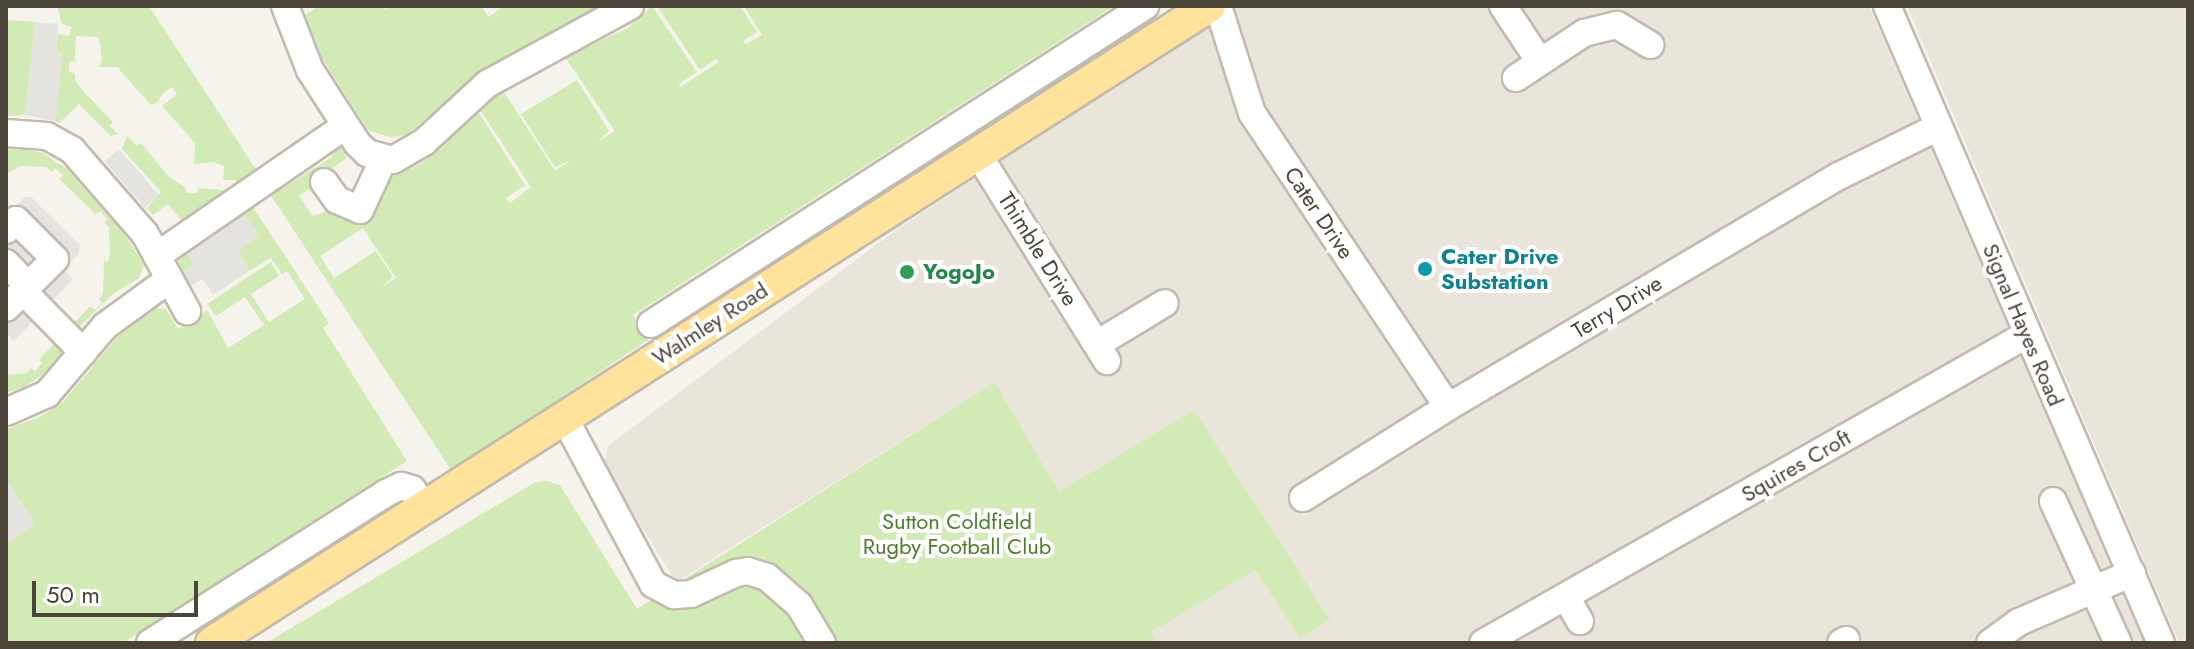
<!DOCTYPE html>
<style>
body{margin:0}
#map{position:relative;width:2194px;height:649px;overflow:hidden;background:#f6f3ec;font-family:Jost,sans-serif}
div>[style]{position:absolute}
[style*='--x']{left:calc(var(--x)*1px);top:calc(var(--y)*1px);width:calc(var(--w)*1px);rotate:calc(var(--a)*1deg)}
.residential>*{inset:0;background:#eae5da}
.green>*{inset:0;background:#d2eab5}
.parking>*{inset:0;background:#e5e3e0;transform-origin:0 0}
.roads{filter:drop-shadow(2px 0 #c2bbae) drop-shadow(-2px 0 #c2bbae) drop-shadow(0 2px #c2bbae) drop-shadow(0 -2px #c2bbae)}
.minor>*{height:26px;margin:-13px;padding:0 13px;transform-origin:13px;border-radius:13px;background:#fff}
.major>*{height:32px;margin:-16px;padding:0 16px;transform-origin:16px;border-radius:16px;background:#ffe39c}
.dots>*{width:22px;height:22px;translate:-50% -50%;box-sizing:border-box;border:4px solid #fff;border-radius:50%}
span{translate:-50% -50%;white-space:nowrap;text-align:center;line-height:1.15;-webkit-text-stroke:8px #fff;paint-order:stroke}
.street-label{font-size:22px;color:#4b4439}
.culture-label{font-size:22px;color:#0d838f;font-weight:700}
.left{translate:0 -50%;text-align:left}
.leisure-label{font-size:22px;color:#27864d;font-weight:700}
.park-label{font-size:22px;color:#4a7f2a}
.frame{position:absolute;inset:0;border:8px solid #4b4439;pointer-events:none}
.scale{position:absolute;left:32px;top:581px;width:166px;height:36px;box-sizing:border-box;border:4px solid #4b4439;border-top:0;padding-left:10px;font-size:24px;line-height:28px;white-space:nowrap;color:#4b4439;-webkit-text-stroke:6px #fff;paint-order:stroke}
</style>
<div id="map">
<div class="residential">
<i style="clip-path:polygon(1237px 6px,1869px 6px,2145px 643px,1157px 643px,1150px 632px,1255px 570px,1300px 637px,1194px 411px,1059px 492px,995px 382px,676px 582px,604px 465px,608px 446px,896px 230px)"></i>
<i style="clip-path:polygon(1907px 6px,2188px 6px,2188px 643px,2179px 643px)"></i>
</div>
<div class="green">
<i style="clip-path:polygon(57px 6px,149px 6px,257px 171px,238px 184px,235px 180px,223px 180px,224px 166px,213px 162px,194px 164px,195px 143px,162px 106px,177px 94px,172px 87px,164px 92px,157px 103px,151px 105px,117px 67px,99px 67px,102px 60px,99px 37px,76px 36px,75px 61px,70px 61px,69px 72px,75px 73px,75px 80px,83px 91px,113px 122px,110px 126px,117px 133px,123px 132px,111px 136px,79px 104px,59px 123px,55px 121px,62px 54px,56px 51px,58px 34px,69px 36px,72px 27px,62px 24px)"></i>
<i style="clip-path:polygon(320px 6px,383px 6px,386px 10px,388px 6px,481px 6px,489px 17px,504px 6px,602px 6px,504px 61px,488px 65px,408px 134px,392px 138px,368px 130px,322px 58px,304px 15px)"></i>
<i style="clip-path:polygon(evenodd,652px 6px,697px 72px,679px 84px,680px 87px,719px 62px,716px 59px,700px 70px,657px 6px,740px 6px,757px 32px,743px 41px,746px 45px,762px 35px,744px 6px,1114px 6px,633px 315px,648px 340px,451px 470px,266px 188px,283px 188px,332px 157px,337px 141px,347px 158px,316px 179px,314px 186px,299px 196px,313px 216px,334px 208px,381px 176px,397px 175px,422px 163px,444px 146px,477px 110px,525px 185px,506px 198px,510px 203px,531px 187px,479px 108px,502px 89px,555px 171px,571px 160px,555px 167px,521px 114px,577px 80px,609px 131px,597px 142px,615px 131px,565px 57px,628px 28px,652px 6px,363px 228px,396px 278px,380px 288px,393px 277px,376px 251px,334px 278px,320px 256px,363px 228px)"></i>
<i style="clip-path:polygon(6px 20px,35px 22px,25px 115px,8px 116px)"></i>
<i style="clip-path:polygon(127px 136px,137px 146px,141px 143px,169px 177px,186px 188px,186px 193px,197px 193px,198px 188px,223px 190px,225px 197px,186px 226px,168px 204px,153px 215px,147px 208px,161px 192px,122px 149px)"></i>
<i style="clip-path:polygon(21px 148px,43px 153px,67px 169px,125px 235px,144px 265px,139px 278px,113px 294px,77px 329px,72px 325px,90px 306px,95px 310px,102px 303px,99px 299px,103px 294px,104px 261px,108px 262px,110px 253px,109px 227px,105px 223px,107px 219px,100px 211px,96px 214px,59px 179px,63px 175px,55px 168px,52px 172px,46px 167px,21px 166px,7px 173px,6px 150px)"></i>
<i style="clip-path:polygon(249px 201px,329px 323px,323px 328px,407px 461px,123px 643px,6px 643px,6px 543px,35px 524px,6px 480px,6px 429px,40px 417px,62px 403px,119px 335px,154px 308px,166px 309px,178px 329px,207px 310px,228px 348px,264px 325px,245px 297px,216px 316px,207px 304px,271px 262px,279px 276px,251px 294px,269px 322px,305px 299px,287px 271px,282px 274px,271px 258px,249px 271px,238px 251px,186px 251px,194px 265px,183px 272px,176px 254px)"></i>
<i style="clip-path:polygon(57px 341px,66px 349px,43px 374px,24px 387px,6px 393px,6px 375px,27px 373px,31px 368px,35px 371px,42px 363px,39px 359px)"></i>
<i style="clip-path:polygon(995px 382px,1059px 492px,1194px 410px,1330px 620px,1300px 638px,1255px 570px,1151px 632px,1157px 643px,266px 643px,534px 483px,547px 481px,560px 485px,637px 609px)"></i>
</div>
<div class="parking">
<i style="clip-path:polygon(35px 22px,58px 24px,56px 51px,62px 53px,55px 121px,25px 115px)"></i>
<i style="left:119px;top:149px;width:61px;height:19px;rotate:49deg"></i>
<i style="clip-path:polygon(25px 197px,31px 197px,80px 245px,79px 254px,63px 269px,73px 279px,14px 341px,6px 333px,6px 214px)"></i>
<i style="clip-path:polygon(243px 212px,259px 235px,238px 251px,249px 271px,213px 295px,203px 279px,191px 286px,183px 272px,193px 265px,186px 251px)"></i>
<i style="clip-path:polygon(6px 480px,35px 524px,6px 543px)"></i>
</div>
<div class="roads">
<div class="minor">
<i style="--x:285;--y:6;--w:69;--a:68.7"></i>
<i style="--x:310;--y:70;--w:87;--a:57.2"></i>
<i style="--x:357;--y:143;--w:14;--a:45"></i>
<i style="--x:367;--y:153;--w:27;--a:15"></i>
<i style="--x:393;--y:160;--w:36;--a:-30"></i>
<i style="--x:424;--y:142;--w:86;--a:-42.6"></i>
<i style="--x:487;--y:84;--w:163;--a:-28.6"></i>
<i style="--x:1218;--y:6;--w:112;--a:72.4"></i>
<i style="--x:1252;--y:113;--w:353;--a:56.3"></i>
<i style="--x:1503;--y:6;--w:67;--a:56.5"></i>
<i style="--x:1887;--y:6;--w:693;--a:66.73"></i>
<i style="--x:1516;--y:78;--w:82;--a:-33.5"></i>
<i style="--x:1584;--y:33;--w:34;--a:-14"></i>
<i style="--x:1617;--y:25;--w:39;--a:31"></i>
<i style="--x:6;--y:133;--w:41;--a:4.2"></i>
<i style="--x:47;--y:136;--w:29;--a:29"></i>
<i style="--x:72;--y:150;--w:111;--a:49"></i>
<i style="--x:145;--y:234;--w:88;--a:61.4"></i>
<i style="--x:978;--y:154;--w:244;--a:58.1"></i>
<i style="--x:324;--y:182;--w:22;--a:54"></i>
<i style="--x:337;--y:200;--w:25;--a:23"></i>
<i style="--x:360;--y:210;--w:55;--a:-65.3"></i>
<i style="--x:6;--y:230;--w:14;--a:-45"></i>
<i style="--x:16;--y:220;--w:55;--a:45"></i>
<i style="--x:55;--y:259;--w:69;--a:135"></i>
<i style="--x:158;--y:255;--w:227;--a:-34.6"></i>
<i style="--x:6;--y:263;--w:32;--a:46"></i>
<i style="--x:23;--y:291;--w:86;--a:45.5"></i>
<i style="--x:651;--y:324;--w:588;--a:-32.77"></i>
<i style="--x:1097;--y:344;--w:79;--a:-31.1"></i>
<i style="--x:6;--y:412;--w:45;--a:-23.7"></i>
<i style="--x:47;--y:394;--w:89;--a:-49.5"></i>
<i style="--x:105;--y:326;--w:78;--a:-36.1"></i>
<i style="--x:565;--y:419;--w:187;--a:61.9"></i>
<i style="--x:653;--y:584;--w:24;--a:28"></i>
<i style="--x:674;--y:595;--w:17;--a:-3"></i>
<i style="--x:691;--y:594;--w:50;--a:-25"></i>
<i style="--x:736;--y:573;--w:12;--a:-9"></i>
<i style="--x:748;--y:571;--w:20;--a:18"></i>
<i style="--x:767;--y:577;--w:43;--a:41.2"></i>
<i style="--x:799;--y:605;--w:44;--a:58.8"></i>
<i style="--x:1303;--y:498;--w:171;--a:-32.1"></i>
<i style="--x:1448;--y:407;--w:454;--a:-30.6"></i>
<i style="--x:1839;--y:176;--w:110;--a:-26.3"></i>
<i style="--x:2053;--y:501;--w:156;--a:65.4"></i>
<i style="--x:1566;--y:597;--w:28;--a:60"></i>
<i style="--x:150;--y:643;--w:280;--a:-32.4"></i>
<i style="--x:386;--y:493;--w:17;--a:-25"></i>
<i style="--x:401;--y:486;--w:11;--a:15"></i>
<i style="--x:412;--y:489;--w:22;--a:54"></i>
<i style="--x:1483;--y:643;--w:624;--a:-29.56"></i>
<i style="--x:1841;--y:643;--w:6;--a:-31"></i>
<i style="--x:1990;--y:643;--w:36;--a:-36"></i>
<i style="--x:2019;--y:622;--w:123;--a:-23.4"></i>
</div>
<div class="major">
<i style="--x:212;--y:643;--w:1183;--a:-32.58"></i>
</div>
</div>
<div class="dots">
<i style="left:1425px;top:269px;background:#0f9aa8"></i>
<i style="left:907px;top:272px;background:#2e9e5b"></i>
</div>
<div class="street-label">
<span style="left:1319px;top:213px;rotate:56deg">Cater Drive</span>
<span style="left:1038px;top:249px;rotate:58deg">Thimble Drive</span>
<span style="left:1617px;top:307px;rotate:-31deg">Terry Drive</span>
<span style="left:710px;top:324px;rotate:-33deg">Walmley Road</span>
<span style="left:2023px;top:325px;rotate:67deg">Signal Hayes Road</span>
<span style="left:1796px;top:466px;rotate:-30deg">Squires Croft</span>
</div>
<div class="culture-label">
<span class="left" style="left:1441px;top:269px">Cater Drive<br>Substation</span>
</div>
<div class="leisure-label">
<span class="left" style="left:923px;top:272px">YogoJo</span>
</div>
<div class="park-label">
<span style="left:957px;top:534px">Sutton Coldfield<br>Rugby Football Club</span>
</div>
<div class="frame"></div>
<div class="scale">50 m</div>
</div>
